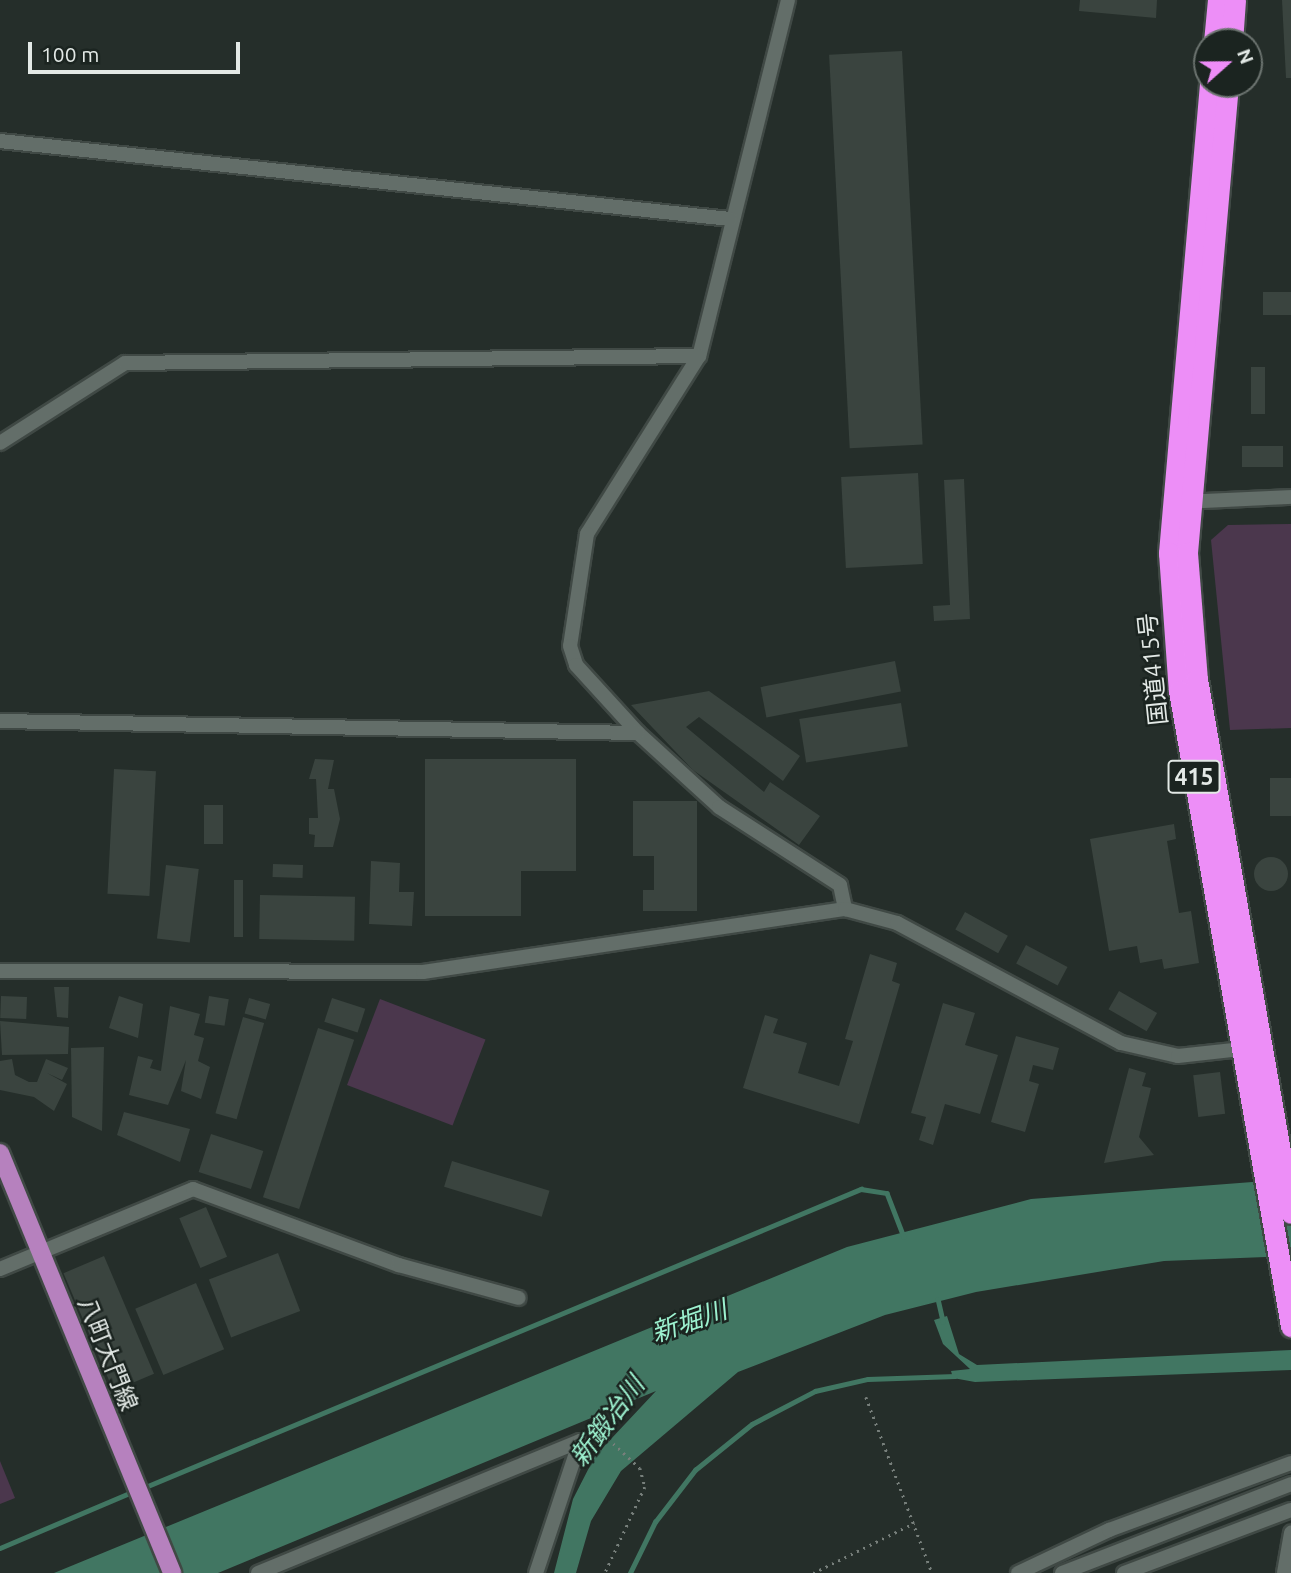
<!DOCTYPE html>
<meta charset="utf-8">
<style>
body{margin:0}
#map{position:relative;width:1291px;height:1573px;overflow:hidden;background:#252e2a;font-family:Ubuntu,"Noto Sans JP",sans-serif}
div>[style]{position:absolute}
[style*='--x']{left:calc(var(--x)*1px);top:calc(var(--y)*1px);width:calc(var(--w)*1px);rotate:calc(var(--a)*1deg)}
.green>*{inset:0;background:#4b374d;transform-origin:0 0}
.water>*{inset:0;background:#417662}
.stream>*{height:4.5px;margin:-2.25px;padding:0 2.25px;transform-origin:2.25px;border-radius:2.25px;background:#417662}
.building>*{inset:0;background:#3a443f;transform-origin:0 0}
.round{border-radius:50%}
.path>*{height:2.5px;margin-top:-1.25px;transform-origin:0;background:repeating-linear-gradient(90deg,#777f7b 0 2px,transparent 0 7px)}
.roads{filter:drop-shadow(2px 0 #404945) drop-shadow(-2px 0 #404945) drop-shadow(0 2px #404945) drop-shadow(0 -2px #404945)}
.minor>*{height:14px;margin:-7px;padding:0 7px;transform-origin:7px;border-radius:7px;background:#636e69}
.major>*{height:18px;margin:-9px;padding:0 9px;transform-origin:9px;border-radius:9px;background:#b681be}
.highway>*{height:21px;margin:-10.5px;padding:0 10.5px;transform-origin:10.5px;border-radius:10.5px;background:#ed8ef7}
span{translate:-50% -50%;white-space:nowrap;text-align:center;line-height:1.15;-webkit-text-stroke:5px #1b2420;paint-order:stroke}
.shield-label span{padding:2px 5px;background:#1b2420;border:2px solid;border-radius:5px;-webkit-text-stroke-width:0}
.shield-label{font-size:23px;color:#e3e9e6;font-weight:700}
.street-label{font-size:24px;color:#e3e9e6}
.water-label{font-size:26px;color:#9df2d0;font-style:italic}
.north{position:absolute;left:1193px;top:28px;width:70px;height:70px;box-sizing:border-box;background:#1b2420;border:2px solid #6b736f;border-radius:50%;rotate:69deg;font-size:19px;font-weight:700;line-height:28px;text-align:center;color:#e3e9e6}
.north::after{content:'';display:block;margin:auto;width:24px;height:32px;background:#ee8cf8;clip-path:polygon(50% 0,100% 100%,50% 72%,0 100%)}
.scale{position:absolute;left:28px;top:42px;width:212px;height:32px;box-sizing:border-box;border:4px solid #e3e9e6;border-top:0;padding-left:9px;font-size:21px;line-height:24px;white-space:nowrap;color:#e3e9e6;-webkit-text-stroke:5px #1b2420;paint-order:stroke}
</style>
<div id="map">
<div class="green">
<i style="clip-path:polygon(1291px 524px,1291px 728px,1230px 730px,1211px 540px,1228px 525px)"></i>
<i style="left:380px;top:999px;width:113px;height:92px;rotate:21deg"></i>
<i style="clip-path:polygon(0 1461px,15px 1498px,0 1504px)"></i>
</div>
<div class="water">
<i style="clip-path:polygon(1291px 1179px,1291px 1256px,1164px 1261px,976px 1292px,885px 1315px,738px 1372px,621px 1471px,591px 1521px,576px 1573px,554px 1573px,573px 1499px,595px 1456px,656px 1391px,218px 1573px,54px 1573px,847px 1247px,1031px 1199px)"></i>
<i style="clip-path:polygon(947px 1316px,959px 1354px,977px 1365px,1291px 1350px,1291px 1370px,975px 1382px,953px 1378px,951px 1371px,970px 1369px,943px 1344px,934px 1320px)"></i>
</div>
<div class="stream">
<i style="--x:938;--y:1299;--w:23;--a:77"></i>
<i style="--x:143;--y:1488;--w:778;--a:-22.61"></i>
<i style="--x:861;--y:1189;--w:26;--a:9"></i>
<i style="--x:887;--y:1193;--w:47;--a:68.9"></i>
<i style="--x:0;--y:1548;--w:146;--a:-23"></i>
<i style="--x:630;--y:1573;--w:57;--a:-63.9"></i>
<i style="--x:655;--y:1522;--w:66;--a:-52.4"></i>
<i style="--x:695;--y:1470;--w:73;--a:-38.9"></i>
<i style="--x:752;--y:1424;--w:71;--a:-27.6"></i>
<i style="--x:815;--y:1391;--w:54;--a:-12.8"></i>
<i style="--x:868;--y:1379;--w:87;--a:-2"></i>
</div>
<div class="building">
<i style="clip-path:polygon(1080px 0,1157px 0,1156px 18px,1079px 11px)"></i>
<i style="clip-path:polygon(1282px 0,1291px 0,1291px 78px,1286px 78px)"></i>
<i style="left:902px;top:51px;width:394px;height:73px;rotate:87deg"></i>
<i style="left:1291px;top:292px;width:23px;height:28px;rotate:90deg"></i>
<i style="left:1251px;top:367px;width:14px;height:47px"></i>
<i style="left:1283px;top:446px;width:21px;height:41px;rotate:90deg"></i>
<i style="left:918px;top:473px;width:91px;height:77px;rotate:87deg"></i>
<i style="clip-path:polygon(964px 479px,970px 619px,934px 621px,933px 606px,950px 605px,944px 480px)"></i>
<i style="left:895px;top:661px;width:31px;height:137px;rotate:79deg"></i>
<i style="clip-path:polygon(709px 691px,800px 756px,783px 781px,699px 717px,686px 727px,764px 792px,770px 782px,820px 816px,799px 845px,693px 770px,631px 705px)"></i>
<i style="left:901px;top:703px;width:44px;height:103px;rotate:81deg"></i>
<i style="clip-path:polygon(315px 759px,334px 760px,328px 789px,334px 789px,340px 819px,333px 847px,314px 847px,315px 835px,309px 834px,309px 818px,318px 818px,316px 779px,309px 779px)"></i>
<i style="clip-path:polygon(425px 759px,576px 759px,576px 871px,521px 871px,521px 916px,425px 916px)"></i>
<i style="left:114px;top:769px;width:42px;height:125px;rotate:3deg"></i>
<i style="left:1270px;top:778px;width:21px;height:38px"></i>
<i style="clip-path:polygon(633px 801px,697px 801px,697px 911px,643px 911px,643px 890px,654px 890px,654px 856px,633px 856px)"></i>
<i style="left:204px;top:805px;width:19px;height:39px"></i>
<i style="clip-path:polygon(1174px 824px,1176px 839px,1167px 841px,1179px 913px,1191px 911px,1199px 963px,1164px 969px,1162px 959px,1140px 963px,1137px 946px,1109px 951px,1090px 839px)"></i>
<i class="round" style="left:1254px;top:857px;width:34px;height:34px"></i>
<i style="clip-path:polygon(371px 861px,400px 863px,399px 892px,414px 892px,412px 926px,369px 924px)"></i>
<i style="left:273px;top:864px;width:30px;height:13px;rotate:2deg"></i>
<i style="left:166px;top:865px;width:33px;height:74px;rotate:7deg"></i>
<i style="left:234px;top:880px;width:9px;height:57px"></i>
<i style="left:260px;top:895px;width:95px;height:44px;rotate:1deg"></i>
<i style="left:965px;top:912px;width:49px;height:20px;rotate:29deg"></i>
<i style="left:1026px;top:945px;width:47px;height:21px;rotate:28deg"></i>
<i style="clip-path:polygon(870px 954px,897px 963px,892px 981px,900px 984px,859px 1124px,743px 1088px,765px 1015px,778px 1019px,773px 1033px,807px 1043px,798px 1073px,839px 1086px,853px 1041px,845px 1039px)"></i>
<i style="clip-path:polygon(54px 987px,69px 987px,68px 1018px,57px 1017px)"></i>
<i style="left:1119px;top:991px;width:44px;height:21px;rotate:30deg"></i>
<i style="left:1px;top:996px;width:26px;height:22px;rotate:2deg"></i>
<i style="clip-path:polygon(119px 996px,143px 1004px,138px 1038px,109px 1028px)"></i>
<i style="left:209px;top:996px;width:20px;height:27px;rotate:9deg"></i>
<i style="left:249px;top:998px;width:22px;height:16px;rotate:16deg"></i>
<i style="left:332px;top:998px;width:35px;height:25px;rotate:18deg"></i>
<i style="clip-path:polygon(943px 1003px,975px 1013px,965px 1045px,998px 1055px,980px 1114px,945px 1104px,933px 1145px,919px 1140px,926px 1117px,911px 1113px)"></i>
<i style="clip-path:polygon(170px 1006px,200px 1014px,194px 1035px,204px 1038px,198px 1061px,210px 1067px,201px 1099px,181px 1091px,186px 1060px,168px 1105px,129px 1095px,138px 1056px,153px 1060px,150px 1068px,161px 1071px)"></i>
<i style="left:243px;top:1017px;width:22px;height:100px;rotate:16deg"></i>
<i style="clip-path:polygon(0 1021px,69px 1027px,68px 1054px,2px 1055px)"></i>
<i style="left:318px;top:1028px;width:38px;height:178px;rotate:18deg"></i>
<i style="clip-path:polygon(1016px 1036px,1059px 1048px,1053px 1070px,1033px 1065px,1029px 1081px,1039px 1084px,1025px 1132px,991px 1122px)"></i>
<i style="clip-path:polygon(104px 1047px,102px 1131px,72px 1117px,71px 1048px)"></i>
<i style="clip-path:polygon(12px 1059px,15px 1075px,29px 1082px,37px 1082px,46px 1059px,68px 1068px,62px 1080px,47px 1073px,67px 1084px,54px 1111px,34px 1097px,0 1090px,0 1061px)"></i>
<i style="clip-path:polygon(1129px 1068px,1146px 1073px,1142px 1086px,1151px 1088px,1139px 1137px,1154px 1155px,1104px 1163px)"></i>
<i style="left:1220px;top:1072px;width:42px;height:27px;rotate:83deg"></i>
<i style="clip-path:polygon(124px 1112px,190px 1129px,180px 1162px,117px 1135px)"></i>
<i style="left:211px;top:1134px;width:55px;height:40px;rotate:18deg"></i>
<i style="left:452px;top:1161px;width:102px;height:27px;rotate:17deg"></i>
<i style="left:206px;top:1207px;width:54px;height:29px;rotate:67deg"></i>
<i style="left:278px;top:1253px;width:62px;height:74px;rotate:69deg"></i>
<i style="left:104px;top:1256px;width:128px;height:44px;rotate:67deg"></i>
<i style="left:196px;top:1283px;width:72px;height:66px;rotate:67deg"></i>
</div>
<div class="path">
<i style="--x:866;--y:1397;--w:188;--a:69.4"></i>
<i style="--x:593;--y:1437;--w:10;--a:-17"></i>
<i style="--x:603;--y:1434;--w:50;--a:42.6"></i>
<i style="--x:640;--y:1468;--w:20;--a:75"></i>
<i style="--x:645;--y:1487;--w:95;--a:114.9"></i>
<i style="--x:813;--y:1573;--w:113;--a:-26.3"></i>
</div>
<div class="roads">
<div class="minor">
<i style="--x:788;--y:0;--w:367;--a:104"></i>
<i style="--x:699;--y:356;--w:210;--a:122.2"></i>
<i style="--x:587;--y:534;--w:113;--a:98.6"></i>
<i style="--x:570;--y:646;--w:20;--a:72"></i>
<i style="--x:576;--y:665;--w:92;--a:47.6"></i>
<i style="--x:638;--y:733;--w:110;--a:42.4"></i>
<i style="--x:719;--y:807;--w:144;--a:32.8"></i>
<i style="--x:840;--y:885;--w:25;--a:78"></i>
<i style="--x:0;--y:141;--w:734;--a:6.1"></i>
<i style="--x:0;--y:443;--w:148;--a:-32.6"></i>
<i style="--x:125;--y:363;--w:574;--a:-0.7"></i>
<i style="--x:1184;--y:502;--w:107;--a:-2.7"></i>
<i style="--x:0;--y:721;--w:638;--a:1.08"></i>
<i style="--x:0;--y:971;--w:423;--a:0.1"></i>
<i style="--x:423;--y:972;--w:427;--a:-8.5"></i>
<i style="--x:845;--y:909;--w:54;--a:15.1"></i>
<i style="--x:897;--y:923;--w:254;--a:28.2"></i>
<i style="--x:1121;--y:1043;--w:58;--a:12.8"></i>
<i style="--x:1178;--y:1056;--w:72;--a:-6.3"></i>
<i style="--x:0;--y:1269;--w:209;--a:-22.5"></i>
<i style="--x:193;--y:1189;--w:220;--a:20.3"></i>
<i style="--x:399;--y:1265;--w:124;--a:15.4"></i>
<i style="--x:258;--y:1573;--w:348;--a:-22.3"></i>
<i style="--x:580;--y:1441;--w:139;--a:108.4"></i>
<i style="--x:1018;--y:1573;--w:101;--a:-25.3"></i>
<i style="--x:1109;--y:1530;--w:194;--a:-20.2"></i>
<i style="--x:1062;--y:1573;--w:246;--a:-21.2"></i>
<i style="--x:1124;--y:1573;--w:178;--a:-20.7"></i>
<i style="--x:1284;--y:1573;--w:41;--a:-80.1"></i>
</div>
<div class="major">
<i style="--x:0;--y:1153;--w:454;--a:67.7"></i>
</div>
<div class="highway">
<i style="--x:1214;--y:42;--w:42;--a:-84.6"></i>
<i style="--x:1232;--y:42;--w:42;--a:-85.9"></i>
<i style="--x:1210;--y:84;--w:471;--a:95"></i>
<i style="--x:1169;--y:553;--w:138;--a:85.9"></i>
<i style="--x:1179;--y:691;--w:645;--a:80"></i>
<i style="--x:1228;--y:84;--w:471;--a:95"></i>
<i style="--x:1187;--y:553;--w:126;--a:85.5"></i>
<i style="--x:1197;--y:679;--w:542;--a:80.02"></i>
</div>
</div>
<div class="shield-label">
<span style="left:1194px;top:777px">415</span>
</div>
<div class="street-label">
<span style="left:1153px;top:669px;rotate:-96deg">国道415号</span>
<span style="left:108px;top:1354px;rotate:68deg">八町大門線</span>
</div>
<div class="water-label">
<span style="left:689px;top:1321px;rotate:-19deg">新堀川</span>
<span style="left:607px;top:1421px;rotate:-53deg">新鍛冶川</span>
</div>
<div class="north">N</div>
<div class="scale">100 m</div>
</div>
